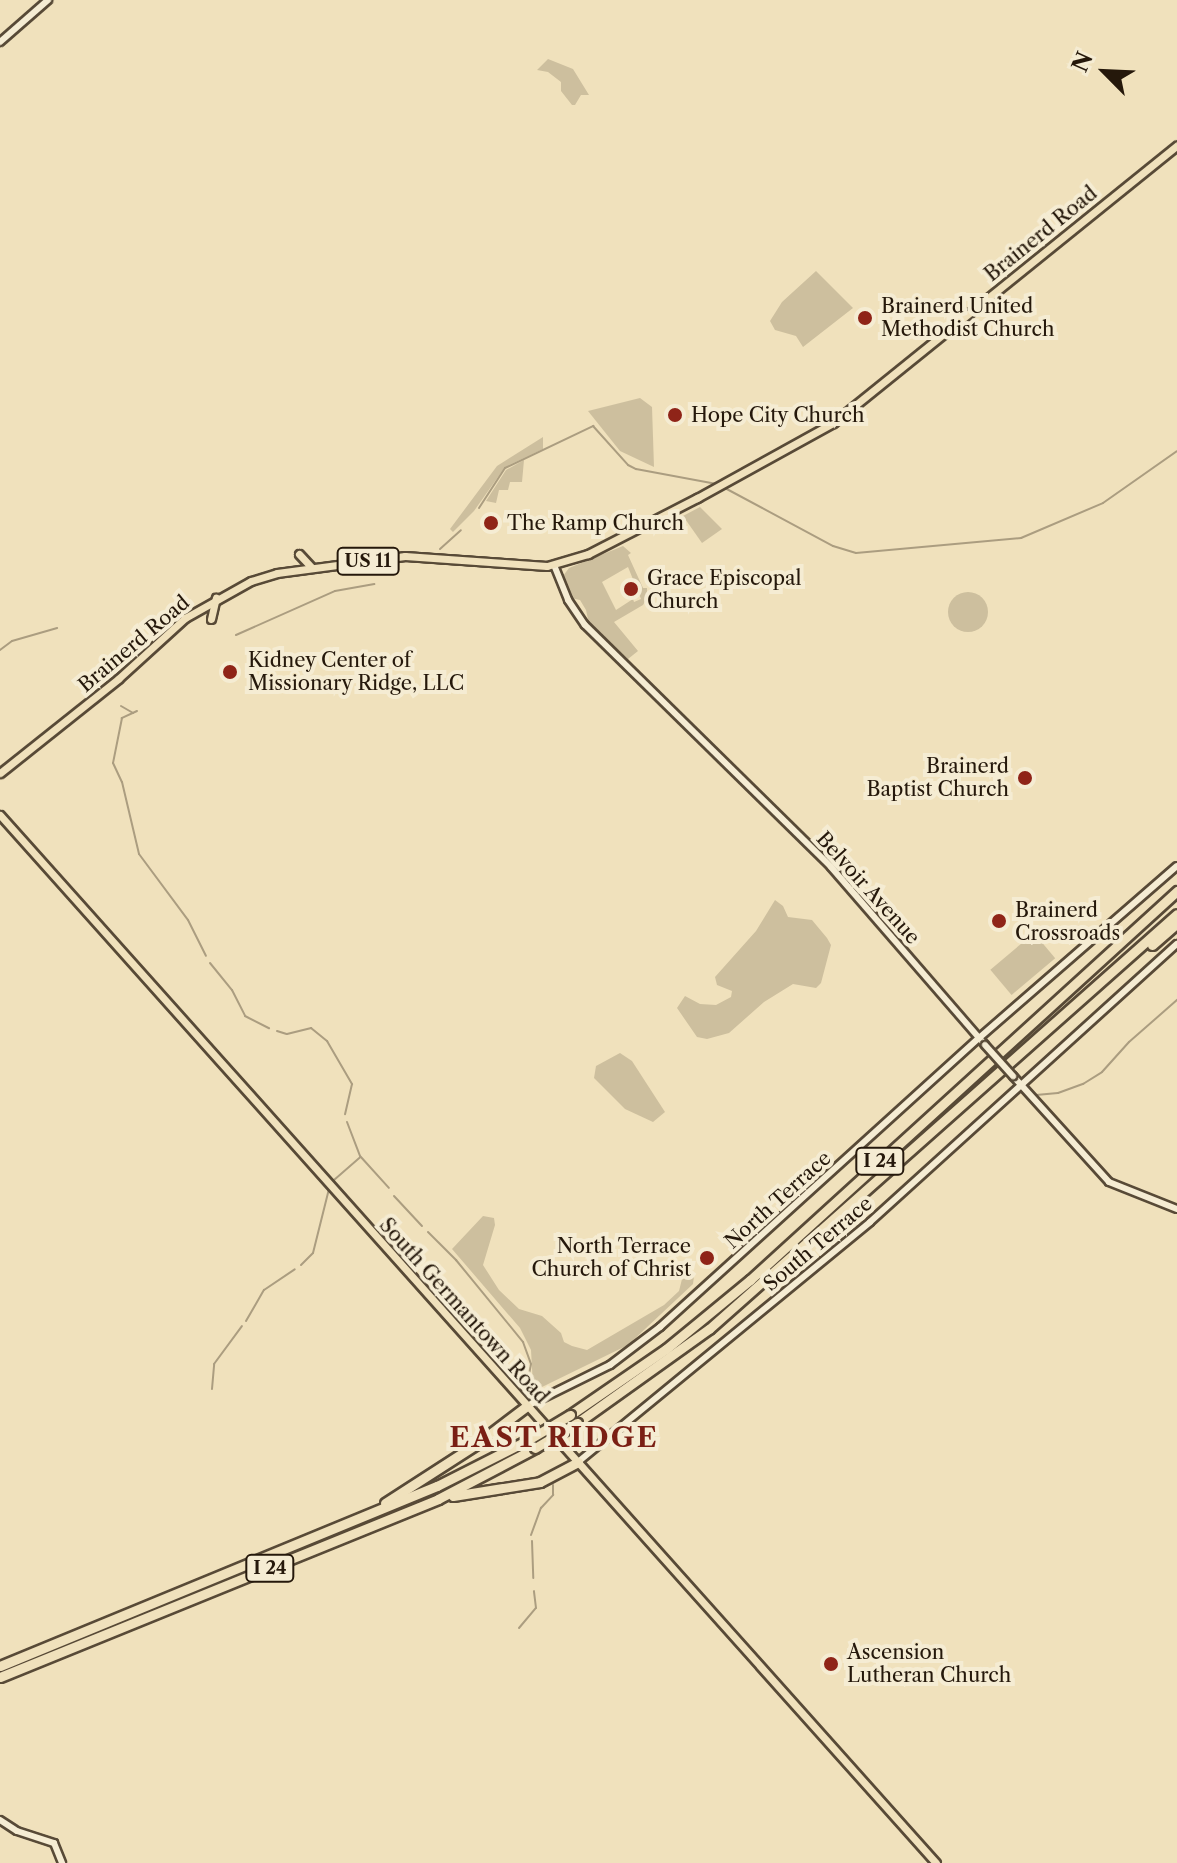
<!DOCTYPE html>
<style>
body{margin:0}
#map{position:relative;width:1177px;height:1863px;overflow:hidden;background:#f0e1bc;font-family:"Libre Caslon Text",serif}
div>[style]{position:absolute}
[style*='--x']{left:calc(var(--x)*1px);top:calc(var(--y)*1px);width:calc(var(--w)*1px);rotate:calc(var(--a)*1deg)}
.green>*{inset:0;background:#cdbf9e;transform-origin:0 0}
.round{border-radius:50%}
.stream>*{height:2px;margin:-1px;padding:0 1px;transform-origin:1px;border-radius:1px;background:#ab9d80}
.roads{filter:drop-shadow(2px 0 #584a37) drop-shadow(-2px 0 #584a37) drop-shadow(0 2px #584a37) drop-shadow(0 -2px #584a37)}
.minor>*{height:6px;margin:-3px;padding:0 3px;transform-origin:3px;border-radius:3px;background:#f5ecd3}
.major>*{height:7px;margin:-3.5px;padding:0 3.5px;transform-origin:3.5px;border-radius:3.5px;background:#f0e1bc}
.highway>*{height:9px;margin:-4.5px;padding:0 4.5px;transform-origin:4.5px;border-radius:4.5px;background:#f0e1bc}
.bridges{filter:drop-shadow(2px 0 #584a37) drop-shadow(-2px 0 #584a37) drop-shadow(0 2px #584a37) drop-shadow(0 -2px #584a37)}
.minor-bridge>*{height:6px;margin:-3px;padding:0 3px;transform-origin:3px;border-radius:3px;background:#f5ecd3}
.highway-bridge>*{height:9px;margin:-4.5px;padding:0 4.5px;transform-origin:4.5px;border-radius:4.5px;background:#f0e1bc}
.dots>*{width:22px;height:22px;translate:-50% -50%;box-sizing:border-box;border:4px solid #f5ecd3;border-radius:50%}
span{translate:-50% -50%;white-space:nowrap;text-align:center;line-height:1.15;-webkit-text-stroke:8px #f5ecd3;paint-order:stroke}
.shield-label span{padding:2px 6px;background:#f5ecd3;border:2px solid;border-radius:6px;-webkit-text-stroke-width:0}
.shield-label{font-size:18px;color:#25180b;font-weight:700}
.street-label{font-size:20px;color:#25180b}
.poi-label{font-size:20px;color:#25180b}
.left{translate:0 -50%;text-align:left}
.right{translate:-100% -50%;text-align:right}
.district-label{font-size:28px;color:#7a1f14;font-weight:700;letter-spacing:2px}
.north{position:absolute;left:1065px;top:32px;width:80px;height:80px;-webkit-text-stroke:6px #f5ecd3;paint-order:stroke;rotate:294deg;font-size:22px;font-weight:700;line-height:32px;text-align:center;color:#25180b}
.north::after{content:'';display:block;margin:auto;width:28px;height:36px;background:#25180b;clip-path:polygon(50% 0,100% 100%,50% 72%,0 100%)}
</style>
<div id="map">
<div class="green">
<i style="clip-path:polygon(548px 59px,573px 69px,589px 95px,581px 95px,575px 105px,572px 105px,561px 91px,561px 82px,548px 72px,537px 70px)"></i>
<i style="clip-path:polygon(816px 271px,853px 308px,803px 347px,796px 336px,775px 330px,770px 321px,782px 302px)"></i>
<i style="clip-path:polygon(640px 398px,652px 407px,654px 467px,620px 451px,588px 411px)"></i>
<i style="clip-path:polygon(543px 437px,543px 449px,505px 467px,474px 511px,453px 532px,450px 529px,497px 466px)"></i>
<i style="clip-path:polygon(524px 460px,522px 482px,510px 482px,508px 490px,499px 490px,496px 503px,486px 501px,506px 470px)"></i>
<i style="clip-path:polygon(700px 507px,722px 529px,702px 543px,683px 516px)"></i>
<i style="clip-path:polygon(evenodd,623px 546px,631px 553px,628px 555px,643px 588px,647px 588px,647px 598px,643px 605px,614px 622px,638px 651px,628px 659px,589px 624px,586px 610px,580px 600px,571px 598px,563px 576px,569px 568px,623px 546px,628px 567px,641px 599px,634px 602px,633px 599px,616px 610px,602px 582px,628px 567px)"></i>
<i class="round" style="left:948px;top:592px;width:40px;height:40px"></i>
<i style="clip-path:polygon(775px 900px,783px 906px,788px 917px,812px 920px,827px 938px,831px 945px,821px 983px,816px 988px,793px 984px,764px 1002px,729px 1033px,707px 1039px,697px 1037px,677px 1008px,685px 996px,700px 1004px,716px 1005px,731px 997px,732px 991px,717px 985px,715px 977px,756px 931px)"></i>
<i style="left:1034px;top:933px;width:33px;height:57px;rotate:50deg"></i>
<i style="clip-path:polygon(620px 1053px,632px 1061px,665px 1112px,653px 1122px,625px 1109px,594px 1078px,596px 1066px)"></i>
<i style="clip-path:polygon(483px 1216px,494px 1218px,495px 1225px,483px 1265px,499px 1290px,519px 1309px,542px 1316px,561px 1333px,564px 1342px,572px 1346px,587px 1350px,664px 1305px,679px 1291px,682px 1279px,675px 1265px,678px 1263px,683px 1263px,694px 1276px,693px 1284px,628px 1345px,542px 1387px,533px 1386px,531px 1350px,520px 1328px,452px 1249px)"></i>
</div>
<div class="stream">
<i style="--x:723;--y:487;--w:125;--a:28.2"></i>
<i style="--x:833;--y:546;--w:24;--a:17"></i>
<i style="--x:856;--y:553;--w:166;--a:-5.2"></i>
<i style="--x:1021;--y:538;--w:89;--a:-23.1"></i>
<i style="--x:1103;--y:503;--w:90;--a:-35.1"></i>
<i style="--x:479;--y:508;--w:48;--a:-57"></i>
<i style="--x:505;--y:468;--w:98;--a:-25.5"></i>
<i style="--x:593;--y:426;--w:52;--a:48.1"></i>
<i style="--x:628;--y:465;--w:9;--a:27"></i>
<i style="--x:636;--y:469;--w:82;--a:10.5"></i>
<i style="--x:440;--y:549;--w:28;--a:-42"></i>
<i style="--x:236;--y:635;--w:108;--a:-24"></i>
<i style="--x:335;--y:591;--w:40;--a:-10"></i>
<i style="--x:0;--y:650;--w:15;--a:-37"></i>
<i style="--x:12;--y:641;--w:47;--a:-16.1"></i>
<i style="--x:121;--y:706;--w:14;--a:30"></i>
<i style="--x:137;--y:711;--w:17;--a:155"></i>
<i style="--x:122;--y:718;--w:46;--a:101.3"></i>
<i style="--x:113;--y:763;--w:21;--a:65"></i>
<i style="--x:122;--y:782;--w:74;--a:76.7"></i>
<i style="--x:139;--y:854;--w:82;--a:53.4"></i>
<i style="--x:188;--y:920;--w:40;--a:63.4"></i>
<i style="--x:210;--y:963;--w:35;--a:51"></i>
<i style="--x:232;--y:990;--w:29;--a:63"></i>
<i style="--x:245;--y:1016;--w:27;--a:27"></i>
<i style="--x:277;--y:1031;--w:10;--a:17"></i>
<i style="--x:287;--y:1034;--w:25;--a:-14"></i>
<i style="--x:311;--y:1028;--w:21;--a:39"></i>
<i style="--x:327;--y:1041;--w:50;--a:59.8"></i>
<i style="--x:352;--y:1084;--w:31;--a:103"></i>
<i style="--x:1036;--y:1095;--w:22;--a:-5"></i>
<i style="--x:1058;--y:1093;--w:27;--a:-20"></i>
<i style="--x:1083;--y:1084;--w:22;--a:-32"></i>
<i style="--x:1102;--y:1072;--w:40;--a:-48"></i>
<i style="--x:1129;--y:1042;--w:64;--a:-41.2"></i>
<i style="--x:347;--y:1122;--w:36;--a:69"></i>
<i style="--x:360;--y:1156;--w:43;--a:47.8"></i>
<i style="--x:334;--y:1180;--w:35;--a:-41"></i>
<i style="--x:394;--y:1196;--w:41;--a:47"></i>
<i style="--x:428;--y:1232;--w:40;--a:45"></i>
<i style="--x:456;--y:1260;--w:106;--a:50.7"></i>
<i style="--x:523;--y:1342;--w:23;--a:70"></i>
<i style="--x:531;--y:1364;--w:26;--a:101"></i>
<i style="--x:301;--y:1265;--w:17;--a:-45"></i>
<i style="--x:313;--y:1253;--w:66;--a:-76"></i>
<i style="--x:246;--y:1321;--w:36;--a:-60"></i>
<i style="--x:264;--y:1290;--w:37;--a:-34"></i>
<i style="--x:212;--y:1389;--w:25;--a:-85"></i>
<i style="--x:214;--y:1364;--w:47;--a:-53.6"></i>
<i style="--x:531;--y:1535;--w:29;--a:-70"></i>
<i style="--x:541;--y:1508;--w:18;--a:-47"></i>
<i style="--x:553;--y:1495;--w:10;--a:-90"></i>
<i style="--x:532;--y:1541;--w:37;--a:88"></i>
<i style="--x:519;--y:1628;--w:26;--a:-50"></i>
<i style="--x:536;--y:1608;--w:17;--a:-97"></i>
</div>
<div class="roads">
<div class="minor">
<i style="--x:0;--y:42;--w:64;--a:-41.2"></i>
<i style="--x:554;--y:565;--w:38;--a:68"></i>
<i style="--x:568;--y:600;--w:30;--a:56"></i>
<i style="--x:585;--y:625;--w:345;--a:44.5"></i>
<i style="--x:831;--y:867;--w:235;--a:49.1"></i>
<i style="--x:1013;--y:1076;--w:143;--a:47.8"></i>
<i style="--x:1109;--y:1182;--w:73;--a:21.7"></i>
<i style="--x:527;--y:1406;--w:93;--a:-26.3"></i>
<i style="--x:610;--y:1365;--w:63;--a:-37.2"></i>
<i style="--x:660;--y:1327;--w:430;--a:-42.2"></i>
<i style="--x:979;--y:1038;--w:262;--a:-41"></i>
<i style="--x:578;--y:1462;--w:378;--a:-39.4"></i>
<i style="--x:870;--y:1222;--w:414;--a:-42.2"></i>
<i style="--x:0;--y:1820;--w:20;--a:33"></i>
<i style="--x:17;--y:1831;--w:39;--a:18"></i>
<i style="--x:54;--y:1843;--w:22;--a:68"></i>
</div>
<div class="major">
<i style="--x:299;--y:554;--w:18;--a:47"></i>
<i style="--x:211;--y:619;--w:22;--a:-77"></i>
<i style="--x:0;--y:773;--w:151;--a:-38.5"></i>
<i style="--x:118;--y:679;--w:91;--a:-42.3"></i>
<i style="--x:185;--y:618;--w:76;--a:-29.3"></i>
<i style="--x:251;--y:581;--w:27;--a:-17"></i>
<i style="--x:277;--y:573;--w:129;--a:-7.6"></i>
<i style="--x:405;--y:556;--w:142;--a:4"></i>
<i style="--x:547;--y:566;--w:43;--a:-16.3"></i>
<i style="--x:588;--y:554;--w:123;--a:-27.2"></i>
<i style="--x:697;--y:498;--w:155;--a:-28.9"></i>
<i style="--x:833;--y:423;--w:442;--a:-38.9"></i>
<i style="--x:0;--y:815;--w:1405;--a:48.23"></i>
</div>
<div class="highway">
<i style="--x:1152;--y:945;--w:33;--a:-41"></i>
<i style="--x:570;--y:1415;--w:116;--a:-34.5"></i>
<i style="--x:666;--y:1349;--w:109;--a:-39.4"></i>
<i style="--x:750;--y:1280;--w:578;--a:-42.33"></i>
<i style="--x:577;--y:1423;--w:162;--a:-35.5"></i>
<i style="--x:709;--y:1329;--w:625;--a:-41.57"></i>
<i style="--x:453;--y:1496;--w:88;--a:-9.1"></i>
<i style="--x:540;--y:1482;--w:43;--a:-27.8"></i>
<i style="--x:385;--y:1503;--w:111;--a:-32.8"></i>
<i style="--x:478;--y:1443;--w:61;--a:-37.1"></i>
<i style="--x:0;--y:1666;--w:473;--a:-22.4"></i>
<i style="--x:437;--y:1486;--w:102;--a:-26.8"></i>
<i style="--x:0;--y:1677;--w:473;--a:-22.1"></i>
<i style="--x:438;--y:1499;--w:110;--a:-27.7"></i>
</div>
</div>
<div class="bridges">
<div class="minor-bridge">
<i style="--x:985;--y:1045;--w:42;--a:47.9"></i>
</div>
<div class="highway-bridge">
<i style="--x:528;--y:1440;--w:49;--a:-30.8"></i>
<i style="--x:535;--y:1448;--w:49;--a:-30.8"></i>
</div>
</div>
<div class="dots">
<i style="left:865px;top:318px;background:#8f2418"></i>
<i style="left:675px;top:415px;background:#8f2418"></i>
<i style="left:491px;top:523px;background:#8f2418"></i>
<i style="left:631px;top:589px;background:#8f2418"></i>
<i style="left:230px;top:672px;background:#8f2418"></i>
<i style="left:1025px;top:778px;background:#8f2418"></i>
<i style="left:999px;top:921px;background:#8f2418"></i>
<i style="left:707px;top:1258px;background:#8f2418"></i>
<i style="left:831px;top:1664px;background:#8f2418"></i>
</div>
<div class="shield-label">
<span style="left:368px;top:561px">US 11</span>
<span style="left:880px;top:1161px">I 24</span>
<span style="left:270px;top:1568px">I 24</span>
</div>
<div class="street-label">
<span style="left:1041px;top:234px;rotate:-39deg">Brainerd Road</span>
<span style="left:134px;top:644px;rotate:-40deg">Brainerd Road</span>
<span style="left:868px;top:888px;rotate:48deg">Belvoir Avenue</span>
<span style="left:778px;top:1200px;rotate:-42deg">North Terrace</span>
<span style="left:818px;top:1244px;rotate:-40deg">South Terrace</span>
<span style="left:464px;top:1311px;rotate:48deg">South Germantown Road</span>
</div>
<div class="poi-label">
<span class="left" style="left:881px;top:318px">Brainerd United<br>Methodist Church</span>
<span class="left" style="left:691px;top:415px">Hope City Church</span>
<span class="left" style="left:507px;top:523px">The Ramp Church</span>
<span class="left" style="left:647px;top:590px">Grace Episcopal<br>Church</span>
<span class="left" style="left:248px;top:672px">Kidney Center of<br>Missionary Ridge, LLC</span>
<span class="right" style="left:1009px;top:778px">Brainerd<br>Baptist Church</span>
<span class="left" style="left:1015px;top:922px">Brainerd<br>Crossroads</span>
<span class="right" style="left:691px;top:1258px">North Terrace<br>Church of Christ</span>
<span class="left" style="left:847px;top:1664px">Ascension<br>Lutheran Church</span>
</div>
<div class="district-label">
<span style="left:554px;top:1437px">EAST RIDGE</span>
</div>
<div class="north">N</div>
</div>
